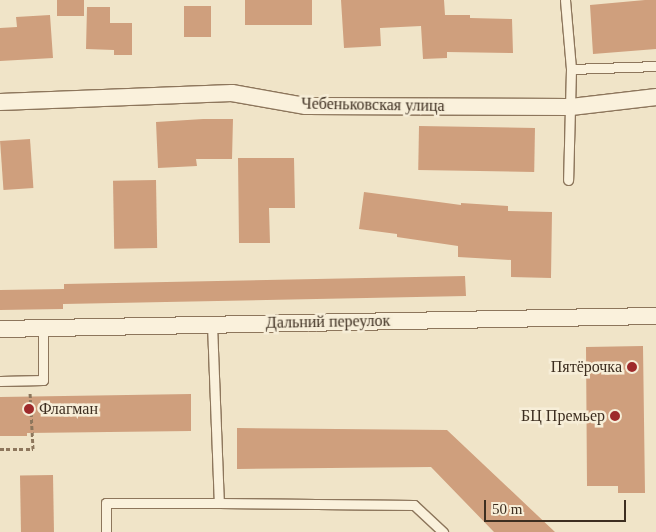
<!DOCTYPE html>
<meta charset="utf-8">
<style>
body{margin:0}
#map{position:relative;width:656px;height:532px;overflow:hidden;background:#f0e4c8;font-family:Georgia,serif}
div>[style]{position:absolute}
[style*='--x']{left:calc(var(--x)*1px);top:calc(var(--y)*1px);width:calc(var(--w)*1px);rotate:calc(var(--a)*1deg)}
.building>*{inset:0;background:#cf9f7d;transform-origin:0 0}
.path>*{height:3px;margin-top:-1.5px;transform-origin:0;background:repeating-linear-gradient(90deg,#8d765c 0 4px,transparent 0 6.5px)}
.roads{filter:drop-shadow(1px 0 #8d765c) drop-shadow(-1px 0 #8d765c) drop-shadow(0 1px #8d765c) drop-shadow(0 -1px #8d765c)}
.service>*{height:9px;margin:-4.5px;padding:0 4.5px;transform-origin:4.5px;border-radius:4.5px;background:#faf1dc}
.minor>*{height:16px;margin:-8px;padding:0 8px;transform-origin:8px;border-radius:8px;background:#faf1dc}
.dots>*{width:14px;height:14px;translate:-50% -50%;box-sizing:border-box;border:2px solid #f7eed8;border-radius:50%}
span{translate:-50% -50%;white-space:nowrap;text-align:center;line-height:1.15;-webkit-text-stroke:5px #f7eed8;paint-order:stroke}
.street-label{font-size:16px;color:#3d2e20}
.poi-label{font-size:16px;color:#3d2e20}
.right{translate:-100% -50%;text-align:right}
.left{translate:0 -50%;text-align:left}
.scale{position:absolute;left:484px;top:500px;width:142px;height:22px;box-sizing:border-box;border:2px solid #3d2e20;border-top:0;padding-left:6px;font-size:15px;line-height:18px;white-space:nowrap;color:#3d2e20;-webkit-text-stroke:4px #f7eed8;paint-order:stroke}
</style>
<div id="map">
<div class="building">
<i style="left:57px;top:0;width:27px;height:16px"></i>
<i style="left:245px;top:0;width:67px;height:25px"></i>
<i style="clip-path:polygon(341px 0,444px 0,445px 15px,470px 15px,470px 18px,512px 19px,513px 53px,447px 52px,447px 58px,423px 59px,421px 26px,380px 28px,381px 46px,344px 48px)"></i>
<i style="clip-path:polygon(645px 0,656px 0,656px 49px,593px 54px,590px 5px)"></i>
<i style="left:184px;top:6px;width:27px;height:31px"></i>
<i style="clip-path:polygon(87px 7px,110px 7px,110px 23px,132px 23px,132px 55px,114px 55px,114px 50px,86px 49px)"></i>
<i style="clip-path:polygon(50px 15px,53px 58px,0 61px,0 28px,17px 27px,16px 17px)"></i>
<i style="clip-path:polygon(203px 119px,233px 119px,232px 159px,196px 159px,197px 166px,158px 168px,156px 122px)"></i>
<i style="left:419px;top:126px;width:116px;height:44px;rotate:1deg"></i>
<i style="left:30px;top:139px;width:49px;height:30px;rotate:86deg"></i>
<i style="clip-path:polygon(238px 158px,294px 158px,295px 208px,269px 208px,270px 243px,239px 243px)"></i>
<i style="left:156px;top:180px;width:68px;height:43px;rotate:89deg"></i>
<i style="clip-path:polygon(364px 192px,461px 205px,461px 203px,508px 206px,508px 211px,552px 212px,551px 278px,511px 277px,511px 260px,458px 257px,458px 246px,397px 237px,397px 234px,359px 229px)"></i>
<i style="clip-path:polygon(465px 276px,466px 296px,63px 304px,63px 309px,0 310px,0 290px,64px 289px,64px 284px)"></i>
<i style="clip-path:polygon(643px 346px,645px 493px,618px 493px,618px 486px,587px 486px,586px 347px)"></i>
<i style="clip-path:polygon(191px 394px,191px 431px,27px 433px,27px 436px,0 436px,0 397px)"></i>
<i style="clip-path:polygon(237px 428px,447px 430px,555px 532px,494px 532px,431px 467px,237px 469px)"></i>
<i style="left:53px;top:475px;width:57px;height:33px;rotate:89deg"></i>
</div>
<div class="path">
<i style="--x:0;--y:449;--w:33;--a:0"></i>
<i style="--x:33;--y:449;--w:57;--a:-93"></i>
</div>
<div class="roads">
<div class="service">
<i style="--x:565;--y:0;--w:69;--a:85"></i>
<i style="--x:571;--y:69;--w:111;--a:91.5"></i>
<i style="--x:571;--y:69;--w:85;--a:-2"></i>
<i style="--x:212;--y:324;--w:179;--a:87.8"></i>
<i style="--x:219;--y:503;--w:195;--a:0.6"></i>
<i style="--x:414;--y:505;--w:40;--a:43"></i>
<i style="--x:0;--y:381;--w:43;--a:-1.3"></i>
<i style="--x:43;--y:380;--w:52;--a:-90"></i>
<i style="--x:106;--y:532;--w:29;--a:-90"></i>
<i style="--x:106;--y:503;--w:113;--a:0"></i>
</div>
<div class="minor">
<i style="--x:0;--y:102;--w:232;--a:-2.2"></i>
<i style="--x:232;--y:93;--w:75;--a:10"></i>
<i style="--x:306;--y:106;--w:265;--a:0.2"></i>
<i style="--x:571;--y:107;--w:86;--a:-6.7"></i>
<i style="--x:0;--y:329;--w:656;--a:-1.14"></i>
</div>
</div>
<div class="dots">
<i style="left:632px;top:367px;background:#9e2a2b"></i>
<i style="left:29px;top:409px;background:#9e2a2b"></i>
<i style="left:615px;top:416px;background:#9e2a2b"></i>
</div>
<div class="street-label">
<span style="left:373px;top:105px;rotate:1deg">Чебеньковская улица</span>
<span style="left:328px;top:322px;rotate:-1deg">Дальний переулок</span>
</div>
<div class="poi-label">
<span class="right" style="left:622px;top:367px">Пятёрочка</span>
<span class="left" style="left:39px;top:409px">Флагман</span>
<span class="right" style="left:605px;top:416px">БЦ Премьер</span>
</div>
<div class="scale">50 m</div>
</div>
